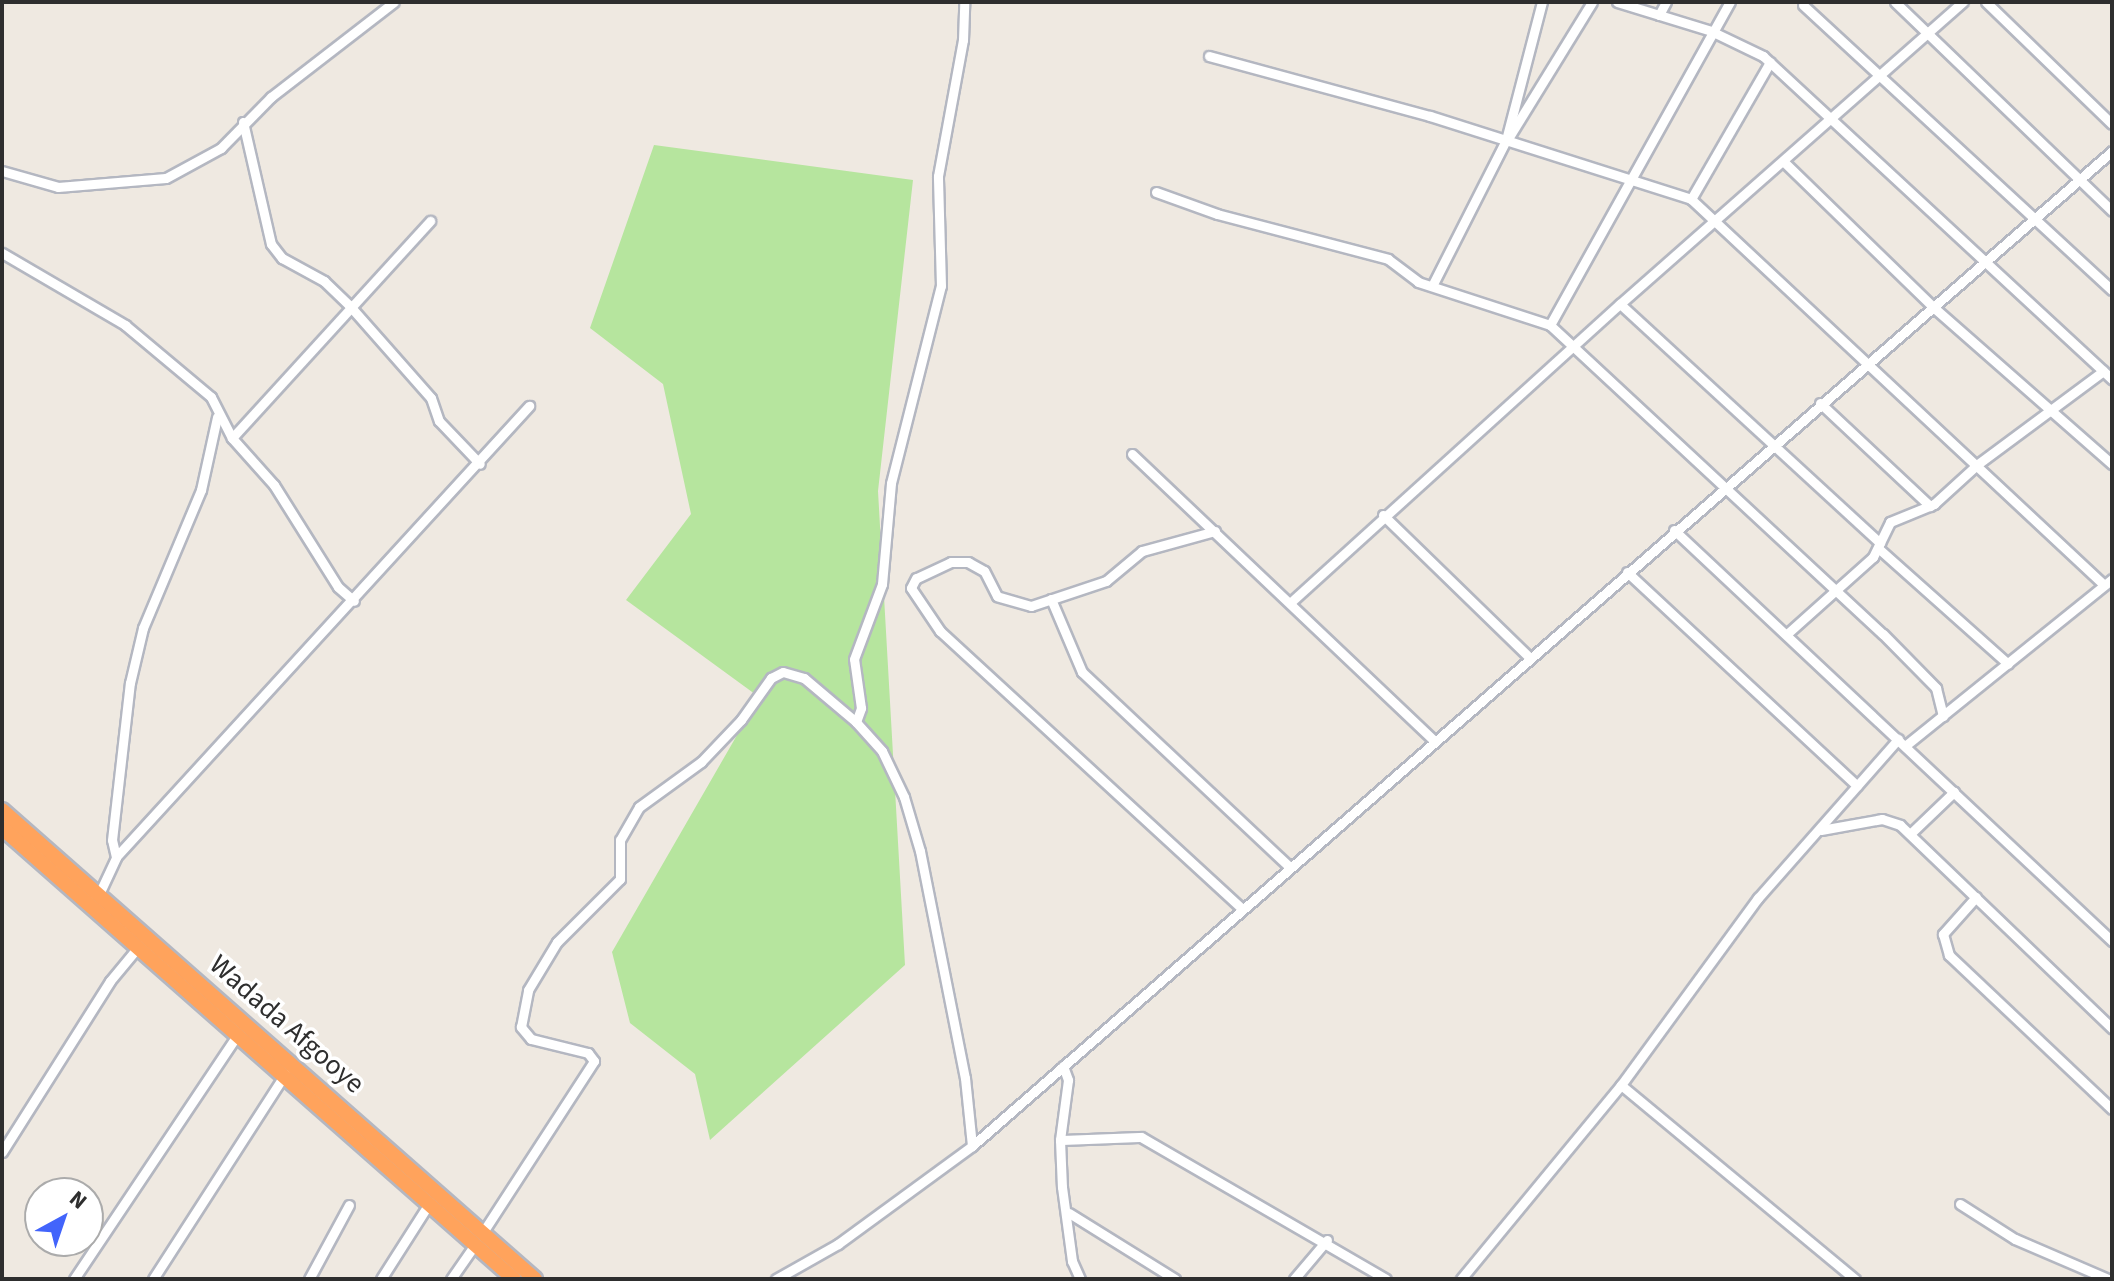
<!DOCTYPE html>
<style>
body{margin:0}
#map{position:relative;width:2114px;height:1281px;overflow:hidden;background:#efe9e1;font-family:"Source Sans 3",sans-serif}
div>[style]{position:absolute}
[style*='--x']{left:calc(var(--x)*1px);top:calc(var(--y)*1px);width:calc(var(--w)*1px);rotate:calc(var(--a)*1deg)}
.green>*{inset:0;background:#b6e59e}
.roads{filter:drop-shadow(2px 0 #b4b7c1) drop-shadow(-2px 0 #b4b7c1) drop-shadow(0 2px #b4b7c1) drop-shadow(0 -2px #b4b7c1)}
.minor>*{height:9px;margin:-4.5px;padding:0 4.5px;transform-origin:4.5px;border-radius:4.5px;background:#fff}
.highway>*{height:14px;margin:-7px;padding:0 7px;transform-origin:7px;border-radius:7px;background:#ffa35c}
span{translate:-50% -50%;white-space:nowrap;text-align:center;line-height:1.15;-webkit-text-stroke:7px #fff;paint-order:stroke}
.street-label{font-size:28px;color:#2e2e2e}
.frame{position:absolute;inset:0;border:4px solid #2e2e2e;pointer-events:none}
.north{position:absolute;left:24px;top:1177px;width:80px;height:80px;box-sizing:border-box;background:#fff;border:2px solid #ababab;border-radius:50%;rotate:40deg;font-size:22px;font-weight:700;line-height:32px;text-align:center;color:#2e2e2e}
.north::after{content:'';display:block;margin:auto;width:28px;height:36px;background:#4264fb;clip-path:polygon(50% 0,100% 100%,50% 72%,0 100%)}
</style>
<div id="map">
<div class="green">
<i style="clip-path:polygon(654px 145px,913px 180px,878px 491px,905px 965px,710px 1140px,695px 1074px,630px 1023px,612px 952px,759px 697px,626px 600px,691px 514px,663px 384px,590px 328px)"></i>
</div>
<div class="roads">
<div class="minor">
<i style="--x:1617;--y:2;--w:98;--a:17.1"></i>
<i style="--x:1711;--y:31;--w:58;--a:25.7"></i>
<i style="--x:1763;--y:56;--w:476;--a:42.8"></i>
<i style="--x:1895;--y:2;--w:301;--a:43.9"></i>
<i style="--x:1986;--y:2;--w:175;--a:44.1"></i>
<i style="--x:1803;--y:5;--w:420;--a:42.7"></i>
<i style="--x:1659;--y:15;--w:15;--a:-62"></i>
<i style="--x:1209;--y:56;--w:229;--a:15.2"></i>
<i style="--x:1430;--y:116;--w:274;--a:17.6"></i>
<i style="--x:1691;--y:199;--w:565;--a:43.06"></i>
<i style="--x:243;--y:122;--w:125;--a:77.1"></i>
<i style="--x:271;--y:244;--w:18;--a:52"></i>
<i style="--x:282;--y:258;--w:48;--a:28.7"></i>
<i style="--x:324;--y:281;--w:35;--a:44"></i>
<i style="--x:349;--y:305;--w:124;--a:48.6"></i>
<i style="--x:431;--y:398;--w:24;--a:71"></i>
<i style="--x:439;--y:421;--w:59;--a:46.4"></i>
<i style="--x:1509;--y:137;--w:158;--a:-58.4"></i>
<i style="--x:1783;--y:161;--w:208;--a:44.2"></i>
<i style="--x:1932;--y:306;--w:240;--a:41.3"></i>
<i style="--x:2;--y:171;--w:58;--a:15.9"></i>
<i style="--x:58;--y:187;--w:108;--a:-4.8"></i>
<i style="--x:166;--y:178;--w:63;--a:-28.6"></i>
<i style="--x:221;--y:148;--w:71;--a:-45.6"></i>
<i style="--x:271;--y:97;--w:155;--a:-37.7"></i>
<i style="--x:1156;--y:192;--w:65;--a:19.8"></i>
<i style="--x:1217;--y:214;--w:177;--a:14.7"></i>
<i style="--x:1388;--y:259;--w:38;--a:37"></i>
<i style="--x:1418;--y:282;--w:139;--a:18"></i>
<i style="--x:1550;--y:325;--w:454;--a:42.9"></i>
<i style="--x:1883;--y:634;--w:76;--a:45.5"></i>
<i style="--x:1936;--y:688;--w:29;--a:76"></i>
<i style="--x:1691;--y:199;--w:158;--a:-60"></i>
<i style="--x:2;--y:253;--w:143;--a:30.3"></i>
<i style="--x:125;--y:325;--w:112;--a:39.9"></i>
<i style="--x:211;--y:397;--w:46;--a:62.9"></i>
<i style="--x:232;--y:438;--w:63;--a:48.2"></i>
<i style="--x:274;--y:485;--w:120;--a:57.9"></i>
<i style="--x:338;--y:587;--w:21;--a:41"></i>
<i style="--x:1432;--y:286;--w:164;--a:-63.1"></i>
<i style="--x:1506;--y:140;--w:143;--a:-75.4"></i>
<i style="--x:1550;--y:325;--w:370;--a:-60.9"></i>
<i style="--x:1820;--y:403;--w:151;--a:43.1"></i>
<i style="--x:232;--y:438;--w:294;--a:-47.6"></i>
<i style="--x:1132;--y:454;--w:417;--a:43.5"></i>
<i style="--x:1383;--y:515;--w:204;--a:44.2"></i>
<i style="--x:1674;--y:530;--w:601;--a:43.18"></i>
<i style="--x:1215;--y:531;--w:76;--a:164.7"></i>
<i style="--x:1142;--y:551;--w:47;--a:140.2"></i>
<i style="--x:1106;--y:581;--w:79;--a:161.6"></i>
<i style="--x:1031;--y:606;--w:35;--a:-164"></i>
<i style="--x:997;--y:596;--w:28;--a:-117"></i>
<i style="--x:984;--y:571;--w:18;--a:-151"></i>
<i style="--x:968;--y:562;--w:17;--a:180"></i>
<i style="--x:951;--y:562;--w:38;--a:155"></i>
<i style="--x:916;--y:578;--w:11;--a:117"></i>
<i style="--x:911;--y:588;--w:52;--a:56"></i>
<i style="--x:940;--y:631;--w:410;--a:42.6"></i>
<i style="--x:1880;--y:543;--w:353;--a:-137.4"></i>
<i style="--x:1620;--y:304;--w:457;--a:-41.4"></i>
<i style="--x:1878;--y:548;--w:174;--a:41.7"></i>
<i style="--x:1627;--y:572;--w:314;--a:42.9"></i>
<i style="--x:1051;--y:599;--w:79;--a:67"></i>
<i style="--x:1082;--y:672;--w:285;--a:43.2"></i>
<i style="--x:1291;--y:602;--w:444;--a:-42.2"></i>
<i style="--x:1788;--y:633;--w:114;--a:-41.8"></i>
<i style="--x:1873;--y:557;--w:39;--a:-64"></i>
<i style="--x:1890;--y:522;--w:48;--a:-22.2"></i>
<i style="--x:1934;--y:504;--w:59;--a:-42.3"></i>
<i style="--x:1978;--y:464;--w:156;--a:-36.6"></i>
<i style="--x:856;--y:722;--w:15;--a:-70"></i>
<i style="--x:861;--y:708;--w:49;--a:-98.1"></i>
<i style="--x:854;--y:659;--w:80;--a:-69.5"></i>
<i style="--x:882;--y:584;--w:101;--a:-84.9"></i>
<i style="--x:891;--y:483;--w:203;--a:-75.8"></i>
<i style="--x:941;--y:286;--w:110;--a:-91.6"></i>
<i style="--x:938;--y:176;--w:138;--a:-79.6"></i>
<i style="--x:963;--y:40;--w:38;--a:-88"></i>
<i style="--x:1905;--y:746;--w:266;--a:-38.9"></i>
<i style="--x:1821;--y:830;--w:62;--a:-10.2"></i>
<i style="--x:1882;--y:819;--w:19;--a:18"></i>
<i style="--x:1900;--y:825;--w:294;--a:43.8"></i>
<i style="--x:1910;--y:834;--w:61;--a:-43.7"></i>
<i style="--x:116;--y:857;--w:17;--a:-103"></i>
<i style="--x:112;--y:840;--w:158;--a:-83.5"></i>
<i style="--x:130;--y:683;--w:57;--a:-76.7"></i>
<i style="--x:143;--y:628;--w:150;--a:-67.2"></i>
<i style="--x:201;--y:490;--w:75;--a:-77.6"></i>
<i style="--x:100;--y:892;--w:38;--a:-65"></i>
<i style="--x:116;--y:857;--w:612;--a:-47.52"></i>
<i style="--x:1976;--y:897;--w:50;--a:131.7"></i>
<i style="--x:1943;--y:934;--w:22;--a:74"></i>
<i style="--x:1949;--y:955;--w:224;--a:43.4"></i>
<i style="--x:1063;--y:1066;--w:15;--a:70"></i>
<i style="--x:1068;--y:1080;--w:61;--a:97.6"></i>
<i style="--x:1060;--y:1140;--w:47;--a:87.6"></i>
<i style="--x:1062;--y:1187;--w:75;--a:82.3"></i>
<i style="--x:1072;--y:1261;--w:20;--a:66"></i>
<i style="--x:1621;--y:1085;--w:304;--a:39.7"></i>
<i style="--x:1060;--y:1140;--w:81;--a:-2.1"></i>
<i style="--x:1141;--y:1137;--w:283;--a:30.1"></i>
<i style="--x:2;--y:1152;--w:202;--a:-57.7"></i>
<i style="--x:110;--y:981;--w:45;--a:-50.4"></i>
<i style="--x:1960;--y:1204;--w:65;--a:32.5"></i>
<i style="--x:2015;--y:1239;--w:101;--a:23.3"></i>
<i style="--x:1069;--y:1213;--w:125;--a:31.9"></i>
<i style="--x:483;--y:1232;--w:204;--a:-57"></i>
<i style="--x:594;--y:1061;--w:10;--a:-127"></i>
<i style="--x:588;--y:1053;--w:59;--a:-166.2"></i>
<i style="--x:531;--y:1039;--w:16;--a:-130"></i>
<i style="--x:521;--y:1027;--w:38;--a:-79"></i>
<i style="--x:528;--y:990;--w:56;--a:-58.9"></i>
<i style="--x:557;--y:942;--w:89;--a:-45"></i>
<i style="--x:620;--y:879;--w:39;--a:-90"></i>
<i style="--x:620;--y:840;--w:38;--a:-60"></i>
<i style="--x:639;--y:807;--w:77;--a:-36"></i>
<i style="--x:701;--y:762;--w:58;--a:-46.4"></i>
<i style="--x:741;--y:720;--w:52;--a:-54.5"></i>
<i style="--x:771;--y:678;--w:13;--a:-27"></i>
<i style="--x:783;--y:672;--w:22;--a:16"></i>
<i style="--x:804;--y:678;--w:68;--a:40.2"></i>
<i style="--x:856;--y:722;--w:39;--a:48"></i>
<i style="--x:882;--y:751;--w:51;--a:64.4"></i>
<i style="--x:904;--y:797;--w:56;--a:73.5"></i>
<i style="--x:920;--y:851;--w:231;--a:78.8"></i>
<i style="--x:965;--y:1078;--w:68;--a:84.1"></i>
<i style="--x:74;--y:1279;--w:295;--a:-56.2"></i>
<i style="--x:153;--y:1279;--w:244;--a:-57.2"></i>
<i style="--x:309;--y:1279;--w:84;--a:-61.6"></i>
<i style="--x:381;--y:1279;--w:91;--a:-57.5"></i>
<i style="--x:451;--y:1279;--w:44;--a:-55.2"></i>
<i style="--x:776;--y:1279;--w:71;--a:-29.4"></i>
<i style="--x:838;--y:1244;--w:166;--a:-36.2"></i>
<i style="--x:972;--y:1146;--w:1513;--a:-41.11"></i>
<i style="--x:1294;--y:1279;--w:51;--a:-49.8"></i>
<i style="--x:1461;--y:1279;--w:251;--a:-50.5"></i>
<i style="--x:1621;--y:1085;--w:232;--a:-53.8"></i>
<i style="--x:1758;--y:898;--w:212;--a:-48.6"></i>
</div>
<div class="highway">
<i style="--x:2;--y:810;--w:710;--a:41.35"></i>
<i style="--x:2;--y:828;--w:682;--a:41.38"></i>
</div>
</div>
<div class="street-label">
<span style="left:287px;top:1024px;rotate:41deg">Wadada Afgooye</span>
</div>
<div class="frame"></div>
<div class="north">N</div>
</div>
